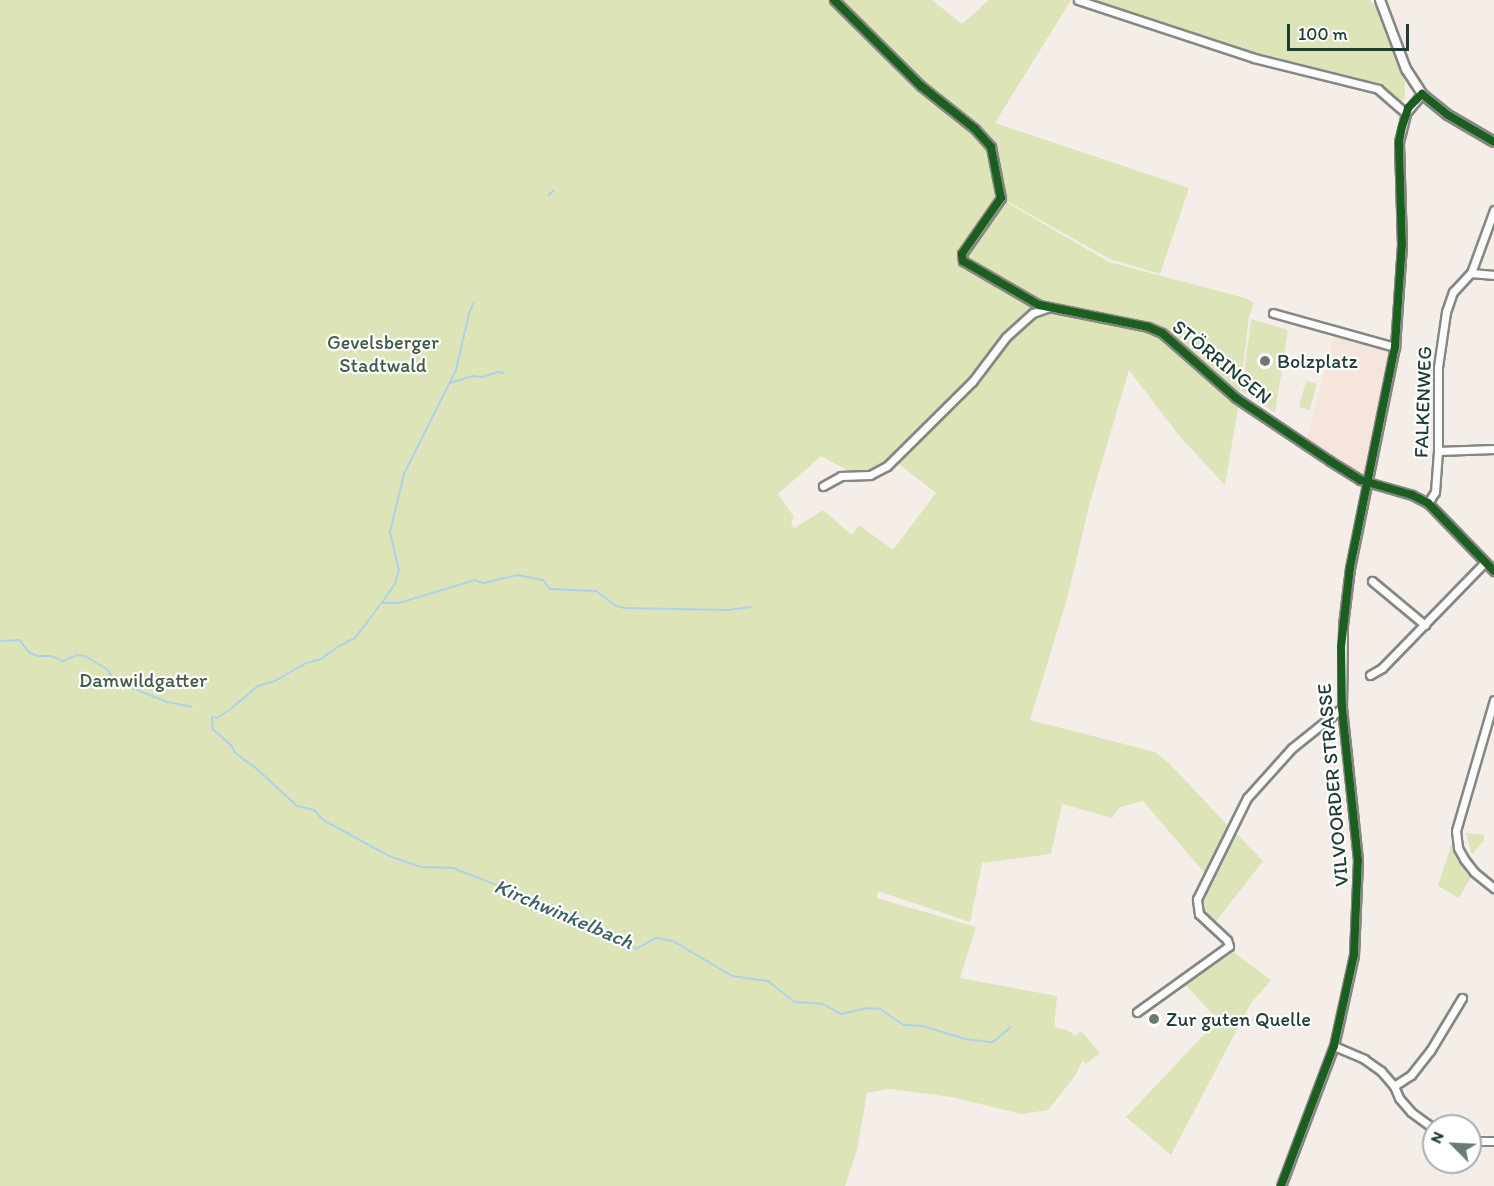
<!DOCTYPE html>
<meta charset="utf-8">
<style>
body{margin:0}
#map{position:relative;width:1494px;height:1186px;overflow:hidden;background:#f4ede8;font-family:Itim,sans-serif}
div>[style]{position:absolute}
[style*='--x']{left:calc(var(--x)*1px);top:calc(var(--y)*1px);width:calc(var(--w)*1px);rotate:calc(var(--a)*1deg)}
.built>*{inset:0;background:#f6e5da}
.green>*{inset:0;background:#dde4b8;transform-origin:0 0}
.stream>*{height:2px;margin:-1px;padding:0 1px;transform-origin:1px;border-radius:1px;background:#add2ec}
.roads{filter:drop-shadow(2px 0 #848783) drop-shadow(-2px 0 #848783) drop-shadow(0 2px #848783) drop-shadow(0 -2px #848783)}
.minor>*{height:7px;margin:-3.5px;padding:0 3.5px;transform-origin:3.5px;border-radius:3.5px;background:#fdfcfc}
.tertiary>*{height:8px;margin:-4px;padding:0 4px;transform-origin:4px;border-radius:4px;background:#fdfcfc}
.cycleway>*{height:8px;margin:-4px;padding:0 4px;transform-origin:4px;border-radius:4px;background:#1b5e20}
.dots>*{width:16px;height:16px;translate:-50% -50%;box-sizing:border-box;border:3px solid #fff;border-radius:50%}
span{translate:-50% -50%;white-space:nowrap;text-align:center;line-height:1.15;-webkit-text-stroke:4.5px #fff;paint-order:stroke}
.park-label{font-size:20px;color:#415d46}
.poi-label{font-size:20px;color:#1f3d34}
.left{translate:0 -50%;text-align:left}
.street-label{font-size:20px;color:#1f3d34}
.water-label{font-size:21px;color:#3b6062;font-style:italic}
.north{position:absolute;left:1422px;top:1114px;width:60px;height:60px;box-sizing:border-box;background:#fff;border:2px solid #a5b1ae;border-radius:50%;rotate:294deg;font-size:16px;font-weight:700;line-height:24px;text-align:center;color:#1f3d34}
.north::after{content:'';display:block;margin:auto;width:21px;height:27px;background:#6a7b73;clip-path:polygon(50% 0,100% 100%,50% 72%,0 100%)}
.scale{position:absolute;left:1287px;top:24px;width:122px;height:27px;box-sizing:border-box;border:3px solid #1f3d34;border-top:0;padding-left:8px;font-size:18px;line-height:21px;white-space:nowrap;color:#1f3d34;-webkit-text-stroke:4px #fff;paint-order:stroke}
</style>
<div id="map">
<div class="built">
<i style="clip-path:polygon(1334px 337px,1389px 351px,1364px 476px,1306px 442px)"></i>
</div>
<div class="green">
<i style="clip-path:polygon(0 0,833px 0,876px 40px,835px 0,932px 0,962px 24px,989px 0,1071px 0,995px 123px,1189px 188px,1160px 274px,1110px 259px,1001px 198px,1000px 192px,1000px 198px,983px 222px,1001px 199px,1109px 262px,1245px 298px,1254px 303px,1249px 317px,1239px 399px,1163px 331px,1149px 325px,1047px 306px,1007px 286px,1006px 289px,1042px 308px,1021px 320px,1002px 338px,972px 379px,886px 464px,869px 473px,855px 474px,821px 456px,778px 494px,794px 517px,791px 522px,794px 528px,823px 510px,852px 535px,859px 525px,893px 550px,936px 493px,894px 460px,973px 383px,1006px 339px,1034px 315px,1045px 310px,1148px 328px,1162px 334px,1239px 402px,1225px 485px,1181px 438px,1129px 370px,1090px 502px,1067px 599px,1030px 720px,1155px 752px,1169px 763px,1229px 827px,1207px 876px,1143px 801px,1120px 807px,1112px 818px,1062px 804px,1051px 854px,982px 863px,970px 922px,878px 891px,877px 898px,976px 927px,960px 978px,1057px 996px,1054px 1027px,1068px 1030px,1075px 1036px,1081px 1031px,1100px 1053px,1086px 1064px,1082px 1061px,1075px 1076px,1048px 1110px,1021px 1114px,952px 1097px,889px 1089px,867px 1093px,857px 1150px,845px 1186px,0 1186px)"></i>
<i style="clip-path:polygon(1093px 0,1370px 0,1376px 7px,1397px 56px,1405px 81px,1405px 97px,1401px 103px,1380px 84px,1255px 55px)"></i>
<i style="clip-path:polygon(1251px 319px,1288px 330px,1275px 413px,1242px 391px)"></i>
<i style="left:1306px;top:381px;width:11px;height:27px;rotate:15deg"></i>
<i style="clip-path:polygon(1233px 830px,1263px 861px,1213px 925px,1200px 913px,1200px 897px)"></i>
<i style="clip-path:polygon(1466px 833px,1484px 835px,1484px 840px,1472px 855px)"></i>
<i style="clip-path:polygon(1451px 845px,1462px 867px,1471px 877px,1459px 898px,1438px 886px)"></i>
<i style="clip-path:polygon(1229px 949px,1271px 980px,1251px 1003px,1171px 1155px,1126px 1117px,1218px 1020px,1183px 982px)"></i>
</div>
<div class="stream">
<i style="--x:549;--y:195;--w:7;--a:-45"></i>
<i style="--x:474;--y:302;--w:13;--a:113"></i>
<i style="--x:469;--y:314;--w:57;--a:103.1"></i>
<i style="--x:456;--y:370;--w:116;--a:116.6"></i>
<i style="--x:404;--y:474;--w:60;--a:103.6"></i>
<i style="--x:390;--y:532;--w:39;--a:77"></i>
<i style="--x:399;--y:570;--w:16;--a:108"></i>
<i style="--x:394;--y:585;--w:22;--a:124"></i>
<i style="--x:382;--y:603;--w:17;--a:0"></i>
<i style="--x:399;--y:603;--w:79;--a:-16.8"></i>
<i style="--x:475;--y:580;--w:9;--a:21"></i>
<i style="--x:483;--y:583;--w:35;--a:-13"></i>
<i style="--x:517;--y:575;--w:26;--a:11"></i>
<i style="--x:543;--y:580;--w:11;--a:52"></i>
<i style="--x:550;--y:589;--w:46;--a:2.5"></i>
<i style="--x:596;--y:591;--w:25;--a:37"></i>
<i style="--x:616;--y:606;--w:9;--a:13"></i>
<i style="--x:625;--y:608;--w:102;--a:1.1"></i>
<i style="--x:727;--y:610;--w:24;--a:-7"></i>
<i style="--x:450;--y:383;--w:24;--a:-17"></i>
<i style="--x:473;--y:376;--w:9;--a:6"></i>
<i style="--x:482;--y:377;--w:16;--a:-18"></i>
<i style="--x:497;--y:372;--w:7;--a:8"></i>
<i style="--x:380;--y:605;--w:41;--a:127.1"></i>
<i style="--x:355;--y:638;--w:18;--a:153"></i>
<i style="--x:339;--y:646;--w:22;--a:144"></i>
<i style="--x:321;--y:659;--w:16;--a:165"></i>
<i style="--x:306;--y:663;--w:36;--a:150"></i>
<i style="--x:275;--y:681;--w:18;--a:164"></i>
<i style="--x:258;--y:686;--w:35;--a:140"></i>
<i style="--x:231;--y:709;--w:17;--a:147"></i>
<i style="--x:217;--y:718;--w:5;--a:-169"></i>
<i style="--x:212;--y:717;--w:12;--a:85"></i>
<i style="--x:213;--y:729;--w:25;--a:42"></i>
<i style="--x:232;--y:746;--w:8;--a:67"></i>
<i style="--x:235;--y:753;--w:27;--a:36"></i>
<i style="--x:257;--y:769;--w:54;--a:42.8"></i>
<i style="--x:297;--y:806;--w:17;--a:13"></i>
<i style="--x:314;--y:810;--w:13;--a:48"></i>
<i style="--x:323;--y:820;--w:75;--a:28.6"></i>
<i style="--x:389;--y:856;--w:34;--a:19"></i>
<i style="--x:421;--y:867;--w:32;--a:2"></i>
<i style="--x:453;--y:868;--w:155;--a:21.3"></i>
<i style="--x:597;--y:924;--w:46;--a:32.7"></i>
<i style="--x:636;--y:949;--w:23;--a:-29"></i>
<i style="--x:656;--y:938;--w:17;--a:10"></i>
<i style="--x:673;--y:941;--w:69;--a:30.7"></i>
<i style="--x:732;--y:976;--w:36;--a:8"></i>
<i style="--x:768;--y:981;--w:34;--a:38"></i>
<i style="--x:795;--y:1002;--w:28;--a:4"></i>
<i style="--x:823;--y:1004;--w:21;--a:29"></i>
<i style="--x:841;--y:1014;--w:26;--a:-13"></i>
<i style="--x:866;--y:1008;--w:14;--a:4"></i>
<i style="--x:880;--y:1009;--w:29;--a:34"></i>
<i style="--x:904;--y:1025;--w:19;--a:3"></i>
<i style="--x:923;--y:1026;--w:44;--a:17.2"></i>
<i style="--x:965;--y:1039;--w:23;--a:7"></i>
<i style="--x:988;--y:1042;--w:5;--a:0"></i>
<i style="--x:993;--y:1042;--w:23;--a:-40"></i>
<i style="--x:0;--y:641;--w:19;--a:-3"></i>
<i style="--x:19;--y:640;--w:17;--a:50"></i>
<i style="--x:30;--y:653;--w:9;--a:21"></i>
<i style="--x:38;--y:656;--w:13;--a:0"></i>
<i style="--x:51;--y:656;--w:13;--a:23"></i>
<i style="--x:63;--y:661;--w:15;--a:-23"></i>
<i style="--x:77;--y:655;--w:8;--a:7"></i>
<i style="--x:85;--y:656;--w:26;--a:31"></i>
<i style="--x:107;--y:669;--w:14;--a:56"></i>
<i style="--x:115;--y:681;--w:56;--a:22"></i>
<i style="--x:167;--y:702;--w:25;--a:11"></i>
</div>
<div class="roads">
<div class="minor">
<i style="--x:834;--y:0;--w:122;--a:44.7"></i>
<i style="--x:921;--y:86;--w:69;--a:38.5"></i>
<i style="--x:975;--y:129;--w:24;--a:48"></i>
<i style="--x:991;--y:147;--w:52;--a:78.9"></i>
<i style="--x:1001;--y:198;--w:68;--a:124.9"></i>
<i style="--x:962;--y:254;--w:7;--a:82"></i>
<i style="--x:963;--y:261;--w:88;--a:30.1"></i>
<i style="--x:1039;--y:305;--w:111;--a:11.4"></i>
<i style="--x:1148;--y:327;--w:15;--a:23"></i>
<i style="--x:1162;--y:333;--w:98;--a:41.3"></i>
<i style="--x:1236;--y:398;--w:113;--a:33.8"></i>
<i style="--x:1330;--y:461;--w:36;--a:32"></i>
<i style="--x:1360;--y:480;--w:54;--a:16.1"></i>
<i style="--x:1412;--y:495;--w:18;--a:27"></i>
<i style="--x:1428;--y:503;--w:95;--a:45.9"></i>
<i style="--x:1078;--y:0;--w:185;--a:18.2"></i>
<i style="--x:1254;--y:58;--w:128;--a:14"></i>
<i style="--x:1378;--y:89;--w:37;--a:41"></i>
<i style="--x:1471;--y:273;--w:67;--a:-69.9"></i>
<i style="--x:1273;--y:313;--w:127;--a:15.6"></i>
<i style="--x:1438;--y:451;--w:56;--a:-2"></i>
<i style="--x:823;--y:486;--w:21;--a:-29"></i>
<i style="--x:841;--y:476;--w:29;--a:-2"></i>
<i style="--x:870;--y:475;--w:19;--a:-28"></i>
<i style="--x:887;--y:466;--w:120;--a:-44.7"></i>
<i style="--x:972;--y:382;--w:56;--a:-52.9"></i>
<i style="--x:1006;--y:337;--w:36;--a:-42"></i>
<i style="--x:1033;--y:313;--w:15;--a:-20"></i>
<i style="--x:1428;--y:503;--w:13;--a:-58"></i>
<i style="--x:1435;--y:492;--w:41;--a:-85.8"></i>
<i style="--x:1438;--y:451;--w:84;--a:-90"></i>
<i style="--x:1438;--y:367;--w:56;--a:-81.7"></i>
<i style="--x:1446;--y:312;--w:21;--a:-71"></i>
<i style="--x:1453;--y:292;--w:26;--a:-47"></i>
<i style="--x:1471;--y:273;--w:23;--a:5"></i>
<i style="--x:1372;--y:581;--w:69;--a:39.7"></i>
<i style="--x:1370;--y:675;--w:14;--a:-30"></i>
<i style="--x:1382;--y:668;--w:148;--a:-45.8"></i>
<i style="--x:1494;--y:700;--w:136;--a:106.2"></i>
<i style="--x:1456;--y:831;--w:17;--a:83"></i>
<i style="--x:1458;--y:848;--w:13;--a:61"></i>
<i style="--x:1464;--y:859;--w:16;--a:52"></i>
<i style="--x:1474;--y:872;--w:26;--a:39"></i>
<i style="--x:1137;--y:1012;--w:113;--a:-35.7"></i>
<i style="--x:1229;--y:946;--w:6;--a:-108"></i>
<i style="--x:1227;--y:940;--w:38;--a:-137"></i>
<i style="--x:1199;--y:914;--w:15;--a:-98"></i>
<i style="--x:1197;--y:899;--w:113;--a:-63.7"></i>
<i style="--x:1247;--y:798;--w:67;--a:-48"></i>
<i style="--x:1292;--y:748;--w:64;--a:-38.7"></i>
<i style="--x:1334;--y:1046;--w:33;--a:23"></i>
<i style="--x:1364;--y:1059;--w:21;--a:35"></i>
<i style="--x:1381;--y:1071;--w:20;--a:49"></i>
<i style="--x:1394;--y:1086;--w:13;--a:67"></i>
<i style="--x:1399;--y:1098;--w:18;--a:49"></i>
<i style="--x:1411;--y:1112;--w:29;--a:36"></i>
<i style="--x:1394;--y:1086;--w:20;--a:-33"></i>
<i style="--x:1411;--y:1075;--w:31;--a:-52"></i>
<i style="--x:1430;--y:1051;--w:62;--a:-58.9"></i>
<i style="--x:1470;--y:1141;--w:24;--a:0"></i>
<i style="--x:1281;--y:1186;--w:150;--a:-69.3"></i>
<i style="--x:1334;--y:1046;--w:93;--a:-77.6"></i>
<i style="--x:1354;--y:955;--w:95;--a:-87.6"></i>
<i style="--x:1358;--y:860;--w:153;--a:-96"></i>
<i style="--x:1342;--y:708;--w:83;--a:-89.3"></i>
<i style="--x:1343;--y:625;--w:57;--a:-83"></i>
<i style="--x:1350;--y:568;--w:226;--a:-78.5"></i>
<i style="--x:1395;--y:347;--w:102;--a:-86.1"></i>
<i style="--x:1402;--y:245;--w:103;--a:-91.7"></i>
<i style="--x:1399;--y:142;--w:30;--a:-76"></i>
<i style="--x:1406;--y:113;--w:25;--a:-50"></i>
</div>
<div class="tertiary">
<i style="--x:1380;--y:0;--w:74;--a:69.4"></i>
<i style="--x:1406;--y:69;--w:30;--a:57"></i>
<i style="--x:1422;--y:94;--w:33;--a:39"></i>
<i style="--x:1448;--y:115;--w:53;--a:30.4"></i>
</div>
</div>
<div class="cycleway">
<i style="--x:834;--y:0;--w:122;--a:44.7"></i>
<i style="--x:921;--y:86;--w:69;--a:38.5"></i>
<i style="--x:975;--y:129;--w:24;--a:48"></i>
<i style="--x:991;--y:147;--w:52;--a:78.9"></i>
<i style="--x:1001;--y:198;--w:68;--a:124.9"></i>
<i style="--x:962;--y:254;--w:7;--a:82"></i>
<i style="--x:963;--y:261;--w:88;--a:30.1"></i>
<i style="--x:1039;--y:305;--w:111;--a:11.4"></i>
<i style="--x:1148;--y:327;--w:15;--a:23"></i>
<i style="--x:1162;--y:333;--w:98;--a:41.3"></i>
<i style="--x:1236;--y:398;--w:113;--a:33.8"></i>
<i style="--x:1330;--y:461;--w:36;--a:32"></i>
<i style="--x:1360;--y:480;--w:54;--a:16.1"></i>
<i style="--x:1412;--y:495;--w:18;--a:27"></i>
<i style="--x:1428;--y:503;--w:95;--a:45.9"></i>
<i style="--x:1281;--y:1186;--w:150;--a:-69.3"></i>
<i style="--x:1334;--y:1046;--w:93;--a:-77.6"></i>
<i style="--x:1354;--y:955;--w:95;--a:-87.6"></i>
<i style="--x:1358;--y:860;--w:153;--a:-96"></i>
<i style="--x:1342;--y:708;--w:61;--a:-90.9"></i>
<i style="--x:1341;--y:647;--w:80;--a:-83.5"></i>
<i style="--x:1350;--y:568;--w:226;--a:-78.5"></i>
<i style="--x:1395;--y:347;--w:102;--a:-86.1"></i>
<i style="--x:1402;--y:245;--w:103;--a:-91.7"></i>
<i style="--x:1399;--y:142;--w:15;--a:-79"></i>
<i style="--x:1402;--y:127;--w:20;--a:-72"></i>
<i style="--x:1408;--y:108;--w:20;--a:-45"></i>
<i style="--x:1422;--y:94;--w:33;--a:39"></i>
<i style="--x:1448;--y:115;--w:53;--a:30.4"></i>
</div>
<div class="dots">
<i style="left:1265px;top:361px;background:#6a7b73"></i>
<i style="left:1154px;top:1019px;background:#6a7b73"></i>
</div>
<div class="park-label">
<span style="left:383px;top:354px">Gevelsberger<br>Stadtwald</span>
<span style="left:143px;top:680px">Damwildgatter</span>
</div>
<div class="poi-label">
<span class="left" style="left:1277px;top:361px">Bolzplatz</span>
<span class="left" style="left:1166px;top:1019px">Zur guten Quelle</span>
</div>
<div class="street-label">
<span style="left:1222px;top:362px;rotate:39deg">STÖRRINGEN</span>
<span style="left:1423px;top:402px;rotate:-88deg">FALKENWEG</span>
<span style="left:1333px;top:785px;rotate:-95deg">VILVOORDER STRASSE</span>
</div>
<div class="water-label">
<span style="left:564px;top:914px;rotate:23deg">Kirchwinkelbach</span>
</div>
<div class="north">N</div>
<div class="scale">100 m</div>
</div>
